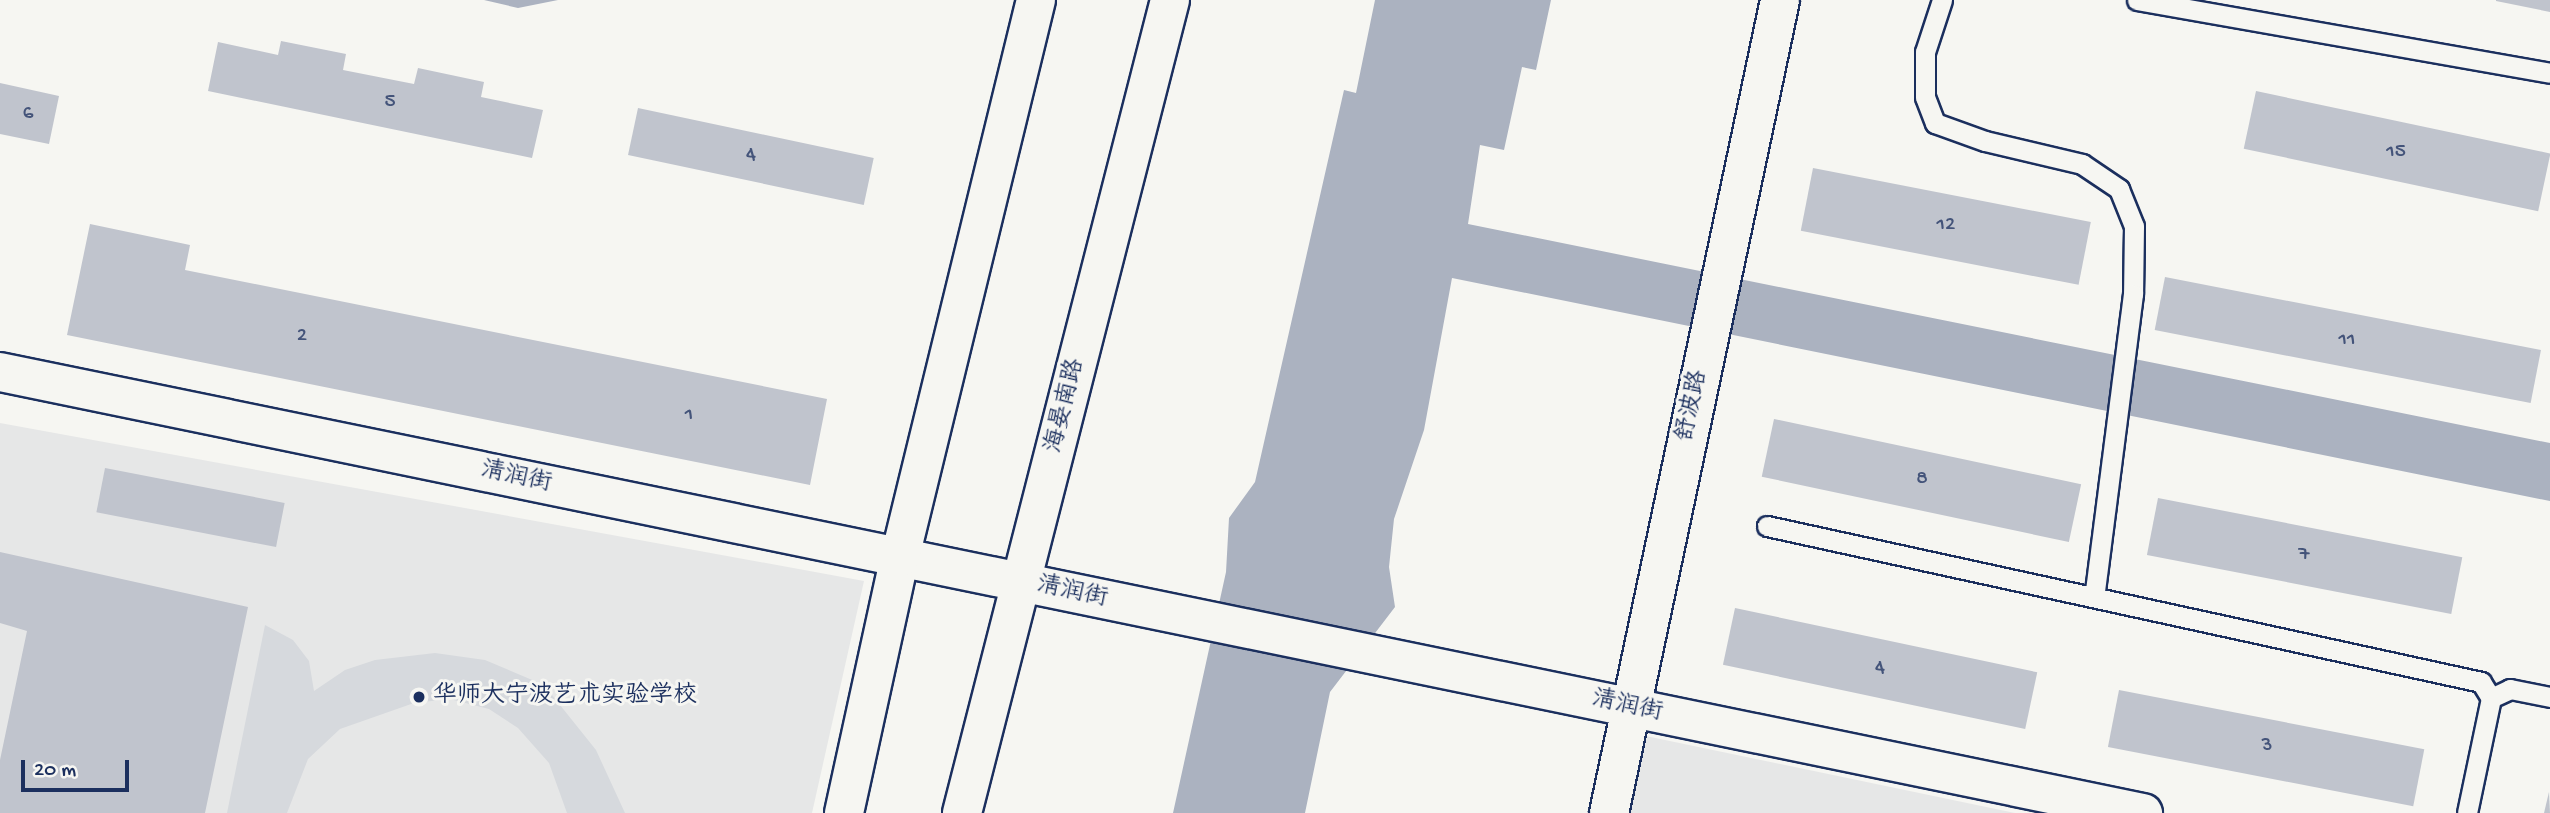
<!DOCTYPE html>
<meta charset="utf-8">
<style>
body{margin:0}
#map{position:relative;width:2550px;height:813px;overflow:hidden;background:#f6f6f2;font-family:"Gochi Hand","LXGW WenKai TC",sans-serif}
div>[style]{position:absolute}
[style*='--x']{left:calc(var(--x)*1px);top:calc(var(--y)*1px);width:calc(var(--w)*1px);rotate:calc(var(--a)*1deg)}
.built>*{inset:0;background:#e6e7e7}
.green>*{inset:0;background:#d6d9dd}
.water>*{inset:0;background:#abb2c0}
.building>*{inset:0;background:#c0c4cd;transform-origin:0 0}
.roads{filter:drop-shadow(2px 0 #1b2f5e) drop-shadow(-2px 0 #1b2f5e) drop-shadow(0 2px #1b2f5e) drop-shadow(0 -2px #1b2f5e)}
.lane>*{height:19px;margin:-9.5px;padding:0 9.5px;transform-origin:9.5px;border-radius:9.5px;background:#f6f6f2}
.street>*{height:38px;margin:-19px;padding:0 19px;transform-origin:19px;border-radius:19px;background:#f6f6f2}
.secondary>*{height:38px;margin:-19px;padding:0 19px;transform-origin:19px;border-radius:19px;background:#f6f6f2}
.dots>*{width:19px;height:19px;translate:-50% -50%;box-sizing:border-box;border:4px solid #f6f6f2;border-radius:50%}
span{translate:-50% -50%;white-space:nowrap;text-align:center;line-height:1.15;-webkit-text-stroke:6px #f6f6f2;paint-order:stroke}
.number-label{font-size:21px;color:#44547a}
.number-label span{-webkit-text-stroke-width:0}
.street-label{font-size:24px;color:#1b2f5e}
.poi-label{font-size:24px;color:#1b2f5e}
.left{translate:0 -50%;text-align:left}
.scale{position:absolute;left:21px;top:760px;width:108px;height:32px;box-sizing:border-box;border:4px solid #1b2f5e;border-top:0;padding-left:9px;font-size:21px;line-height:24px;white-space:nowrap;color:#1b2f5e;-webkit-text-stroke:5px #f6f6f2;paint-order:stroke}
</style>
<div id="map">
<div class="built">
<i style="clip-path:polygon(0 423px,864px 581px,812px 813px,0 813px)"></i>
<i style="clip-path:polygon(1641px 735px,2015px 813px,1630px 813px)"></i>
</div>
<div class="green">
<i style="clip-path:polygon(265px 625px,293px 640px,309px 661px,314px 691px,345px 670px,375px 660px,435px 653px,485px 660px,544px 685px,596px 750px,625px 813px,567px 813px,549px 763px,518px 728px,489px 709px,450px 699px,414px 703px,340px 729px,308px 759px,287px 813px,227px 813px)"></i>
</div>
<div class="water">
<i style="clip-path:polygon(484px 0,558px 0,518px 8px)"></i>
<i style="clip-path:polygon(1375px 0,1551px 0,1536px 70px,1522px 67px,1504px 150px,1480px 145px,1468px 224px,2550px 443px,2550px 501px,1452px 278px,1424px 430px,1394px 519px,1389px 567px,1395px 607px,1330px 692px,1305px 813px,1173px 813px,1226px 572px,1229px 518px,1255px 482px,1344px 90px,1356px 93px)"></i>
</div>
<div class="building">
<i style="clip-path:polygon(2550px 0,2550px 12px,2496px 1px,2496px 0)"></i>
<i style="clip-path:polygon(281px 41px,346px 54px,343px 70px,414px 84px,418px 68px,484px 82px,481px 97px,543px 110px,532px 158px,208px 91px,218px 42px,278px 55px)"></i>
<i style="clip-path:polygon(0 83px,59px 96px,49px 144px,0 134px)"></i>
<i style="left:2256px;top:91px;width:301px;height:59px;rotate:12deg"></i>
<i style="left:638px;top:108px;width:241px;height:48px;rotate:12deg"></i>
<i style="left:1813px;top:168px;width:283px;height:64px;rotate:11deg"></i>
<i style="clip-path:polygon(90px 224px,190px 245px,185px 270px,827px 399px,810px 485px,67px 335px)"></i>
<i style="left:2165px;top:277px;width:383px;height:54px;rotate:11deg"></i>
<i style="left:1774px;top:419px;width:314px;height:59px;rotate:12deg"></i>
<i style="left:105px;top:468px;width:183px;height:45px;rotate:11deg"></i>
<i style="left:2158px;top:498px;width:310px;height:58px;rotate:11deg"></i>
<i style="clip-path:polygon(0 552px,248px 607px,205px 813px,0 813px,0 760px,27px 631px,0 623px)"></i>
<i style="left:1735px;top:608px;width:309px;height:58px;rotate:12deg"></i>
<i style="left:2119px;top:690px;width:311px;height:58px;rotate:11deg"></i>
<i style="clip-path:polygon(2549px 792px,2550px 813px,2544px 813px)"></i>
</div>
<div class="roads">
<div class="lane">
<i style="--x:1942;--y:0;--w:55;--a:108.1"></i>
<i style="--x:1925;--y:52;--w:45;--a:90"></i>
<i style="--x:1925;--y:97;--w:28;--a:69"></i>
<i style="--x:1935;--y:123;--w:53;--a:19.8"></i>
<i style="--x:1985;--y:141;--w:100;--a:13.3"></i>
<i style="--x:2082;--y:164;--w:45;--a:34"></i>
<i style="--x:2119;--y:189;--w:40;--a:68"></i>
<i style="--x:2134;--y:226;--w:68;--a:90.8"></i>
<i style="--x:2133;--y:294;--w:305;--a:97.3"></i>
<i style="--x:2137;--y:0;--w:419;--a:10"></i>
<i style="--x:1767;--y:526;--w:731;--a:12.32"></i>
<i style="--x:2481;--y:682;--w:19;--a:58"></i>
<i style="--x:2491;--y:698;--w:117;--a:101.8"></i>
<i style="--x:2491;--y:698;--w:21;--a:-25"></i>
<i style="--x:2510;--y:689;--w:41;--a:11.3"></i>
</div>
<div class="street">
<i style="--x:0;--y:372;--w:2188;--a:11.63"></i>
<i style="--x:1609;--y:813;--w:831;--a:-78.12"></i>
</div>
<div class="secondary">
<i style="--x:844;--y:813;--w:262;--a:-77.7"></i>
<i style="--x:900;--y:557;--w:573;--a:-76.28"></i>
<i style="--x:962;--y:813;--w:839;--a:-75.65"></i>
</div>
</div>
<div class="dots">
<i style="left:419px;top:697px;background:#1b2f5e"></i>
</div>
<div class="number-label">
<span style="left:390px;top:103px">5</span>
<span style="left:28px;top:115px">6</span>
<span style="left:2396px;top:153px">15</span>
<span style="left:751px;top:156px">4</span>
<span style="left:1946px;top:226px">12</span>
<span style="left:302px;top:337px">2</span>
<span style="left:2347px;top:341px">11</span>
<span style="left:689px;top:416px">1</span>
<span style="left:1922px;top:480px">8</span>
<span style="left:2304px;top:556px">7</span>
<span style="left:1880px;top:669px">4</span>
<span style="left:2267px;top:747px">3</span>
</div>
<div class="street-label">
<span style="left:1066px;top:406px;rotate:-76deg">海晏南路</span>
<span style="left:1693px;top:406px;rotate:-78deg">舒波路</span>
<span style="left:516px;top:478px;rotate:12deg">清润街</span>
<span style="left:1072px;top:593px;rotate:12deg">清润街</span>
<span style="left:1627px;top:707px;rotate:12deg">清润街</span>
</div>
<div class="poi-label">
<span class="left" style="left:433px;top:697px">华师大宁波艺术实验学校</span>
</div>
<div class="scale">20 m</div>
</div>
